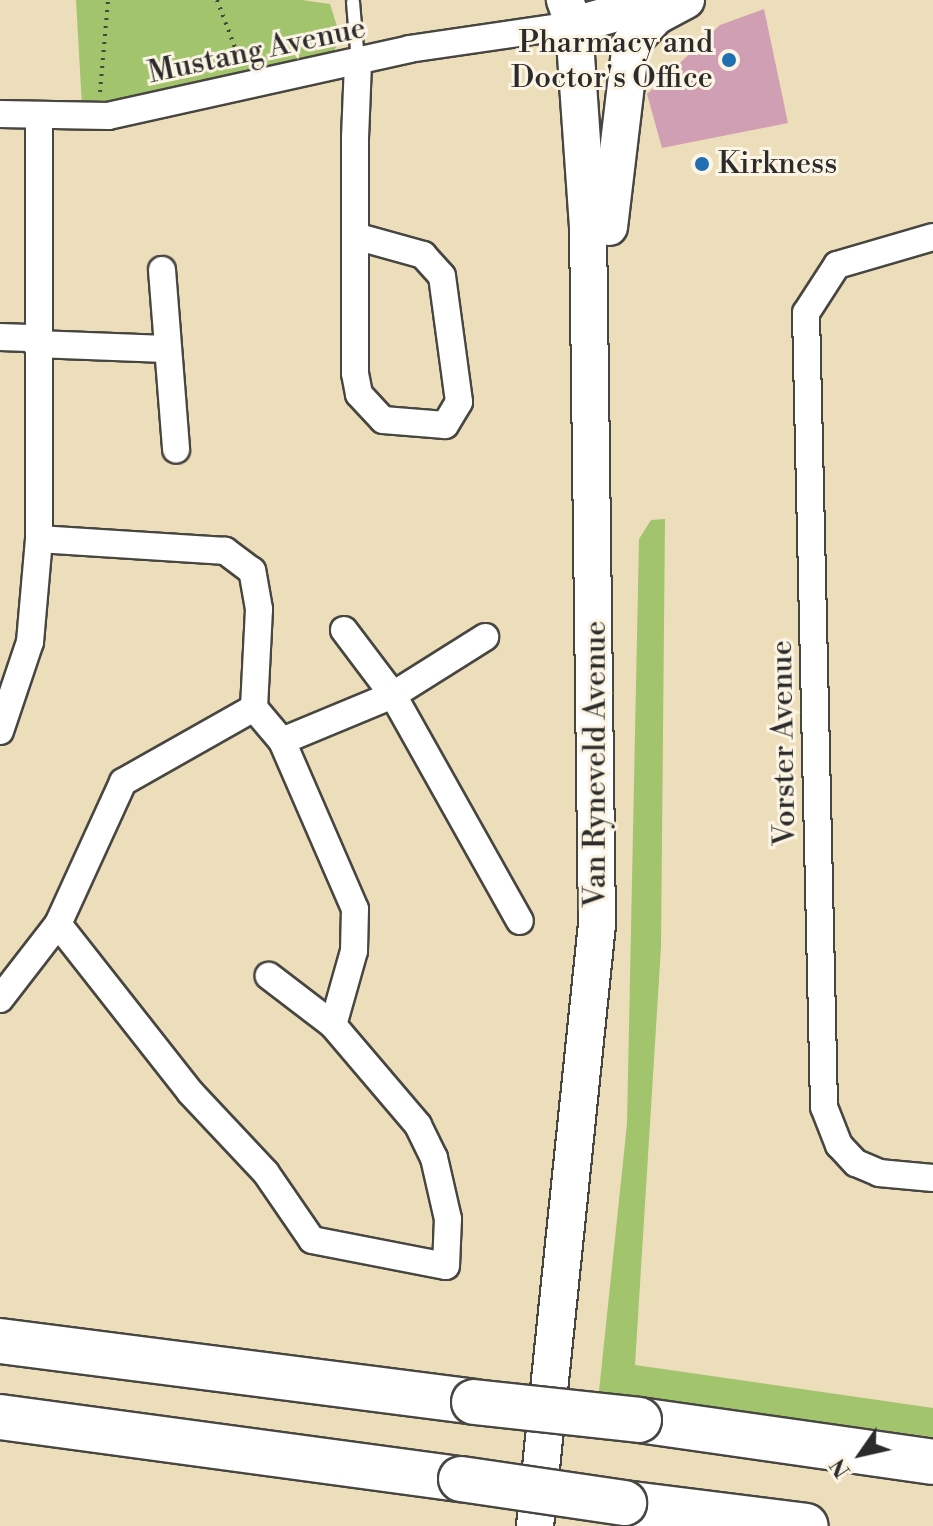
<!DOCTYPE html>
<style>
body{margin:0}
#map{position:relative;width:933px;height:1526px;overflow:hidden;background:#eddebb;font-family:"Libre Bodoni",serif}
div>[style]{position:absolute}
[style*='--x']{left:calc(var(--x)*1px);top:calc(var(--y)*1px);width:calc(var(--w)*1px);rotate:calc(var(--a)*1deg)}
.green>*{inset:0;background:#a1c46d}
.building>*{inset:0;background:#d19fb3}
.path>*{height:4px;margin-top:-2px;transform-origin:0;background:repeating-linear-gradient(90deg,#484641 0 2px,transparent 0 8px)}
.roads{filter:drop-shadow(2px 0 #484641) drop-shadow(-2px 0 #484641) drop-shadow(0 2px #484641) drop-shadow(0 -2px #484641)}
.lane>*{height:12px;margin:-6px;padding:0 6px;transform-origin:6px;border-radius:6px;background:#fff}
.street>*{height:26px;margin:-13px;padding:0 13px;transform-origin:13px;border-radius:13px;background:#fff}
.secondary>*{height:36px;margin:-18px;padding:0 18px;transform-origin:18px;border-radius:18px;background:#fff}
.highway>*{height:44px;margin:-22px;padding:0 22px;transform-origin:22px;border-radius:22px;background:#fff}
.bridges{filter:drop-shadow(2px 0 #484641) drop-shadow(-2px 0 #484641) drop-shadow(0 2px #484641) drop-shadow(0 -2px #484641)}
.highway-bridge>*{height:44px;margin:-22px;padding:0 22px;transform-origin:22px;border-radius:22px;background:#fff}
.dots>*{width:22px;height:22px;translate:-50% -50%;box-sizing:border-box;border:4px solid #fcf5e5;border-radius:50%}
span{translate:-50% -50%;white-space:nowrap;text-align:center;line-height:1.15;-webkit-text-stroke:6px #fcf5e5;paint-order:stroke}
.poi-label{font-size:30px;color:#2b2b2b}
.right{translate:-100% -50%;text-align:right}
.left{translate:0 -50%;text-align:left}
.street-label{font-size:30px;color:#2b2b2b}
.north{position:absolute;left:821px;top:1414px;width:80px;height:80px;-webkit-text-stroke:6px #fcf5e5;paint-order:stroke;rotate:236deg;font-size:22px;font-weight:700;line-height:32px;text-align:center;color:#2b2b2b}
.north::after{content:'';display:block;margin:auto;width:28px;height:36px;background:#2b2b2b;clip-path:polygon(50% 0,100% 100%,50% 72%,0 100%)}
</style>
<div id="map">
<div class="green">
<i style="clip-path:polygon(76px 0,302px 0,330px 4px,341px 39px,320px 74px,97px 116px,82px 106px)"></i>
<i style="clip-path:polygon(665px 519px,661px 947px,635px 1365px,933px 1408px,933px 1437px,599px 1391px,627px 1124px,639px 539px,651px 520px)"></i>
</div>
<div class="building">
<i style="clip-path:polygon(764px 9px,788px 123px,662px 148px,647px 94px,720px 25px)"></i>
</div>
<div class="path">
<i style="--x:217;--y:0;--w:65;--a:69.3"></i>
<i style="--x:100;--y:92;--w:92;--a:-85"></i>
</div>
<div class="roads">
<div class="lane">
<i style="--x:353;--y:2;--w:60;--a:85.2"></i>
</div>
<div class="street">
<i style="--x:0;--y:114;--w:108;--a:1.1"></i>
<i style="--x:108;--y:116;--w:308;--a:-12.5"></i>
<i style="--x:409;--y:49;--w:167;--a:-8.3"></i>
<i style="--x:355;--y:236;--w:71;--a:15.6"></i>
<i style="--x:423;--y:255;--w:28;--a:48"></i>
<i style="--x:442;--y:276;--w:127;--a:82.3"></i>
<i style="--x:459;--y:402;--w:27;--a:121"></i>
<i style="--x:445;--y:425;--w:62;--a:-175.4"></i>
<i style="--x:383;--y:420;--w:35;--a:-133"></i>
<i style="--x:359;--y:394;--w:21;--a:-101"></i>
<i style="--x:355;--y:373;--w:235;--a:-90"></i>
<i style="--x:355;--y:138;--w:75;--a:-87.7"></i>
<i style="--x:933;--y:237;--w:100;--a:163.7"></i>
<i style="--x:837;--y:265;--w:57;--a:122.9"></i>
<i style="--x:806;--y:313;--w:794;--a:88.7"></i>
<i style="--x:824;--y:1107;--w:41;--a:68.5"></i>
<i style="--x:839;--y:1145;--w:25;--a:47"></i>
<i style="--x:856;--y:1163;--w:25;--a:23"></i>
<i style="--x:879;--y:1173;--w:54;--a:5.3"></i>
<i style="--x:162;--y:270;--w:180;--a:85.5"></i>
<i style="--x:0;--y:337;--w:36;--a:2"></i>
<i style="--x:36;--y:344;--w:130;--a:2.2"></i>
<i style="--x:344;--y:630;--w:81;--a:53"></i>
<i style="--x:393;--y:695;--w:109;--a:-32.2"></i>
<i style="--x:254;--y:708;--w:43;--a:49.7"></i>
<i style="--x:282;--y:741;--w:183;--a:66.5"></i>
<i style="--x:355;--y:909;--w:42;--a:91.4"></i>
<i style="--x:354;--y:951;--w:77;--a:105.8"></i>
<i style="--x:0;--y:731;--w:94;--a:-71.4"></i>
<i style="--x:30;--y:642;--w:103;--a:-85"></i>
<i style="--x:282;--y:741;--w:120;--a:-22.5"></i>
<i style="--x:393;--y:695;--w:259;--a:60.7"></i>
<i style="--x:58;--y:924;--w:214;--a:51.8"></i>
<i style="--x:190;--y:1092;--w:111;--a:46.8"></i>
<i style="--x:266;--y:1173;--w:81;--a:55.5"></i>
<i style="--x:312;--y:1240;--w:136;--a:11"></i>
<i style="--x:446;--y:1266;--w:47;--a:-87.6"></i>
<i style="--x:448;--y:1219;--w:63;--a:-102.9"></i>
<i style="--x:434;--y:1158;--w:37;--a:-116"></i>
<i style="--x:418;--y:1125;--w:131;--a:-130.4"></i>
<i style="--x:333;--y:1025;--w:81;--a:-142.6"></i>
<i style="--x:0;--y:999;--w:95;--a:-52.3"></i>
<i style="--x:58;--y:924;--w:156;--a:-65.4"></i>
<i style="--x:123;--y:782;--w:150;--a:-29.5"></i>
<i style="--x:254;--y:708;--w:99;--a:-87.1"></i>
<i style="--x:259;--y:609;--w:39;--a:-100"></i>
<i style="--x:252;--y:571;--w:34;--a:-143"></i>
<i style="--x:225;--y:551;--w:186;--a:-176.3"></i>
<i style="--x:39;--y:539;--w:422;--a:-90"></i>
</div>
<div class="secondary">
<i style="--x:574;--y:25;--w:92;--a:-15.7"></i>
<i style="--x:609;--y:227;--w:185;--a:-83.2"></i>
<i style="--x:631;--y:43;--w:37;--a:-47"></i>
<i style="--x:656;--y:16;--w:34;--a:-28"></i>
<i style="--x:535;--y:1526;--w:605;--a:-84.12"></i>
<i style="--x:597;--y:924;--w:697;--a:-90.74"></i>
<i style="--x:588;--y:227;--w:202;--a:-94"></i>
<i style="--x:574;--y:25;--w:27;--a:-110"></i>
</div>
<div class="highway">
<i style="--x:0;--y:1341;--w:478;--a:7.3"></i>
<i style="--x:0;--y:1417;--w:465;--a:7.7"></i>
<i style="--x:639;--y:1420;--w:297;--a:8.1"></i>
<i style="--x:624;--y:1503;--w:183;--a:7.2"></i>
</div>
</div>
<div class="bridges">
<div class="highway-bridge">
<i style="--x:474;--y:1402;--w:166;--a:6.2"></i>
<i style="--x:461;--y:1479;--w:165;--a:8.4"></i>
</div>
</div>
<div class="dots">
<i style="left:729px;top:60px;background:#1f6fb2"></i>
<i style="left:702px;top:164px;background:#1f6fb2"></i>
</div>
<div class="poi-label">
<span class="right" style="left:713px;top:60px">Pharmacy and<br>Doctor's Office</span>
<span class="left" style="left:718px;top:164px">Kirkness</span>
</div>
<div class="street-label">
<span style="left:257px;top:51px;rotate:-12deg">Mustang Avenue</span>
<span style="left:784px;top:743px;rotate:-91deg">Vorster Avenue</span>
<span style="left:596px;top:764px;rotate:-90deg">Van Ryneveld Avenue</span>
</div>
<div class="north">N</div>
</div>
